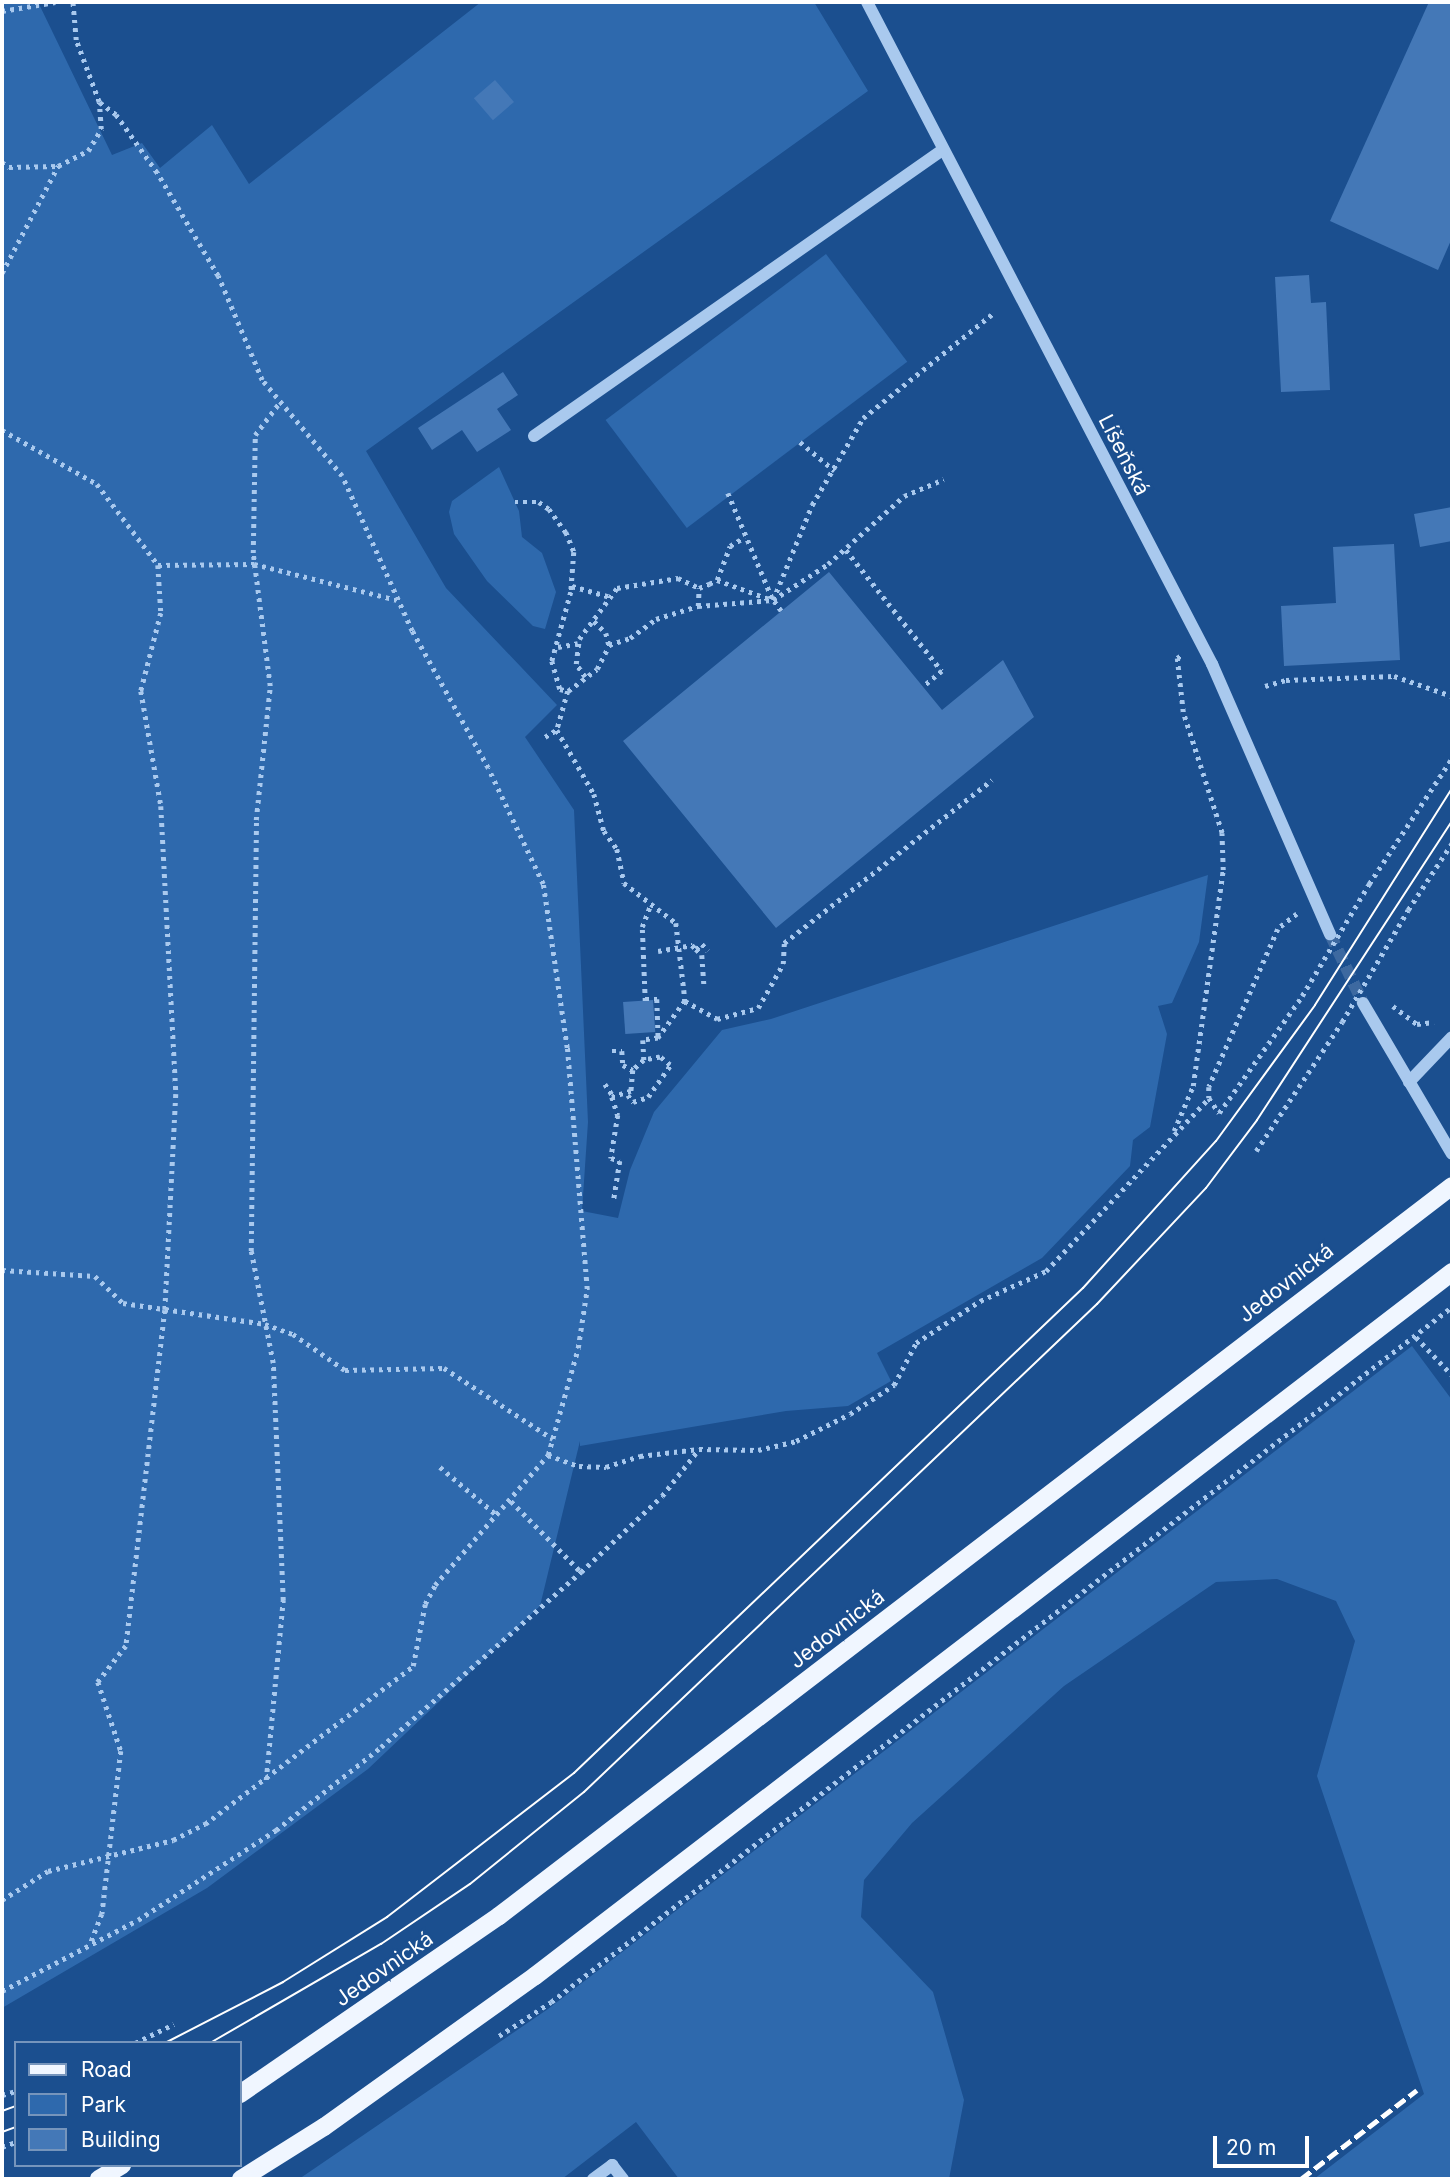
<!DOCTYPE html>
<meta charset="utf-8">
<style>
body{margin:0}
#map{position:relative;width:1454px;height:2181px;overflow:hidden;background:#1b4f8f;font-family:Inter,sans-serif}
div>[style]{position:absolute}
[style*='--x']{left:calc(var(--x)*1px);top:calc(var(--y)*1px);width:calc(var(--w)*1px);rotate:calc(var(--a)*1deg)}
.green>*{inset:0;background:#2e69ad;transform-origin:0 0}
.building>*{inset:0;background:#4478b7;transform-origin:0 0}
.minor-tunnel>*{height:12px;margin-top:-6px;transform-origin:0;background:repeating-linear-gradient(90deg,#3d69a0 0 12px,transparent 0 18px)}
.path>*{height:4.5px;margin-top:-2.25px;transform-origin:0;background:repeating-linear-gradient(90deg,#a9c9ee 0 3.5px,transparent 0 8.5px)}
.minor>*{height:12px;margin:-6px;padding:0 6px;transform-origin:6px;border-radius:6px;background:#a9c9ee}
.major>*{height:18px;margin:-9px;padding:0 9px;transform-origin:9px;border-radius:9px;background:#f0f6ff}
.tram>*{height:2px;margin:-1px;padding:0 1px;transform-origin:1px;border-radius:1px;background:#fff}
.rail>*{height:5px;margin-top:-2.5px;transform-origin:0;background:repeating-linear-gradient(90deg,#fff 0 12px,transparent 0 17px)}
.path-bridge>*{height:4.5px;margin-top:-2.25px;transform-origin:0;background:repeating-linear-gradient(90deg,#a9c9ee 0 3.5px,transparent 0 8.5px)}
span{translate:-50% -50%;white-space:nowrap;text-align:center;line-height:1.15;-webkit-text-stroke:5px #1b4f8f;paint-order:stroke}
.street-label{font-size:21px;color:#fff}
.frame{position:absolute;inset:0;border:4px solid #fff;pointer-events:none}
.legend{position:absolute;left:14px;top:2041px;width:228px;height:126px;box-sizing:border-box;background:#1b4f8f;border:2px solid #7695bc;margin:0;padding:9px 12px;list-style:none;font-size:21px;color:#fff}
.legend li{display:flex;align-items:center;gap:14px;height:35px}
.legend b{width:35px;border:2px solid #7695bc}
.scale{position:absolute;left:1213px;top:2136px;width:96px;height:32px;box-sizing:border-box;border:4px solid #fff;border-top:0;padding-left:9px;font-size:21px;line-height:24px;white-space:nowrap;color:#fff;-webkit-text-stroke:5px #1b4f8f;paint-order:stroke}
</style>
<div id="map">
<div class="green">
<i style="clip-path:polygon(2px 2px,38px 2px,112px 155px,142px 143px,160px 168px,212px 125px,249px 184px,481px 2px,814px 2px,868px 91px,366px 451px,446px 588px,557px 705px,525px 737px,574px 810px,588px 1122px,582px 1211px,618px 1218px,630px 1170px,654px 1112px,722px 1030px,771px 1019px,1208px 875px,1199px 942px,1172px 1003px,1158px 1006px,1167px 1034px,1150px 1127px,1133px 1140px,1130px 1166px,1042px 1258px,877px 1353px,891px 1381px,848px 1406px,786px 1411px,580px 1446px,580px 1441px,540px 1606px,368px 1769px,207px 1888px,2px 2008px)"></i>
<i style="left:826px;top:254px;width:135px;height:276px;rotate:53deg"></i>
<i style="clip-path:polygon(499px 467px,519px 511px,522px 537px,542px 553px,556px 592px,545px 629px,533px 626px,487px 581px,454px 534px,449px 512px,452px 501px)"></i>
<i style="clip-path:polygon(1412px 1346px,1452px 1400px,1452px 2179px,1314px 2179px,1424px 2094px,1317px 1776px,1355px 1641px,1336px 1601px,1277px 1579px,1216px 1582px,1064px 1686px,912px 1823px,864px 1880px,861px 1917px,933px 1992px,964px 2100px,949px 2179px,679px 2179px,636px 2122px,562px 2179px,299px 2179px,548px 2009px)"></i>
</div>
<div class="building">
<i style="clip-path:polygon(1429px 2px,1452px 2px,1452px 238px,1438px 270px,1330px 221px)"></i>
<i style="left:495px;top:80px;width:29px;height:28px;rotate:49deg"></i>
<i style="clip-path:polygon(1309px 275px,1311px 303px,1326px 302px,1330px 390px,1281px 392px,1275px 277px)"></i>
<i style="clip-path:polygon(503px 372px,518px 395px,497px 409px,511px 430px,477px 452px,462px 430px,432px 450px,418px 428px)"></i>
<i style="clip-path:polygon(1452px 507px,1452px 541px,1420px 547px,1414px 514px)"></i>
<i style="clip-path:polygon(1394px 544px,1400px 660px,1284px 666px,1281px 606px,1336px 603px,1333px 547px)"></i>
<i style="clip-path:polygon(829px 572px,942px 710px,1003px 660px,1034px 717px,776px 928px,623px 741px)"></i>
<i style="left:653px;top:1000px;width:32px;height:30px;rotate:86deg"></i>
</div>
<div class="minor-tunnel">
<i style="--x:1330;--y:934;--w:76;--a:64.4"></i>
</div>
<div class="path">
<i style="--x:2;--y:11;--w:54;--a:-9.6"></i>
<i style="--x:2;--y:162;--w:9;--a:36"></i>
<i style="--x:9;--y:167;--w:49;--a:-1.2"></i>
<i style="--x:58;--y:166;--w:34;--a:-27"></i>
<i style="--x:88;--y:151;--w:26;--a:-59"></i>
<i style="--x:101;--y:129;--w:27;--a:-94"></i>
<i style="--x:99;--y:102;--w:66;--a:-110.4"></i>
<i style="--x:76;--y:40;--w:38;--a:-95"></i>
<i style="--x:2;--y:273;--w:121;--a:-62.4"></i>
<i style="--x:2;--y:430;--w:109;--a:29.6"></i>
<i style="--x:97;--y:484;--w:101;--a:53"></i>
<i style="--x:158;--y:565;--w:48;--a:86.4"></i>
<i style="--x:161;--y:613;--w:81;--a:104.4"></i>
<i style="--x:141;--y:691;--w:117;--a:80.1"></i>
<i style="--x:161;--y:806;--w:288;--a:87"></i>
<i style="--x:176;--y:1094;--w:216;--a:92.9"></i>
<i style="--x:165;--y:1310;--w:338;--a:96.6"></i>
<i style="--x:126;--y:1646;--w:46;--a:127.9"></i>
<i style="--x:98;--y:1682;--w:73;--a:71.6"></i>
<i style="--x:121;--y:1751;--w:164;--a:96.6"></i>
<i style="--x:102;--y:1914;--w:33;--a:111"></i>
<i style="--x:800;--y:442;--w:45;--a:39.6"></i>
<i style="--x:728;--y:493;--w:116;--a:67.2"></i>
<i style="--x:515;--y:502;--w:24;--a:0"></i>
<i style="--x:539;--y:502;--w:12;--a:35"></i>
<i style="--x:549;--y:509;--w:29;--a:54"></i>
<i style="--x:566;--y:532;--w:22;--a:68"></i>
<i style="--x:574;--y:552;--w:40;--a:94.3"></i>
<i style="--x:571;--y:592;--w:72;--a:105.4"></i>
<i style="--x:552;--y:661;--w:29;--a:74"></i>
<i style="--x:560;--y:689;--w:8;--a:14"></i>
<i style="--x:568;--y:691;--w:36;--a:-37"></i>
<i style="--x:597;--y:669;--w:27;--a:-63"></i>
<i style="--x:609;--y:645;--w:22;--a:-18"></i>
<i style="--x:630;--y:638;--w:32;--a:-36"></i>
<i style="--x:656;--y:619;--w:44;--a:-17.2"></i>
<i style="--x:698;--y:606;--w:75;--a:-4.6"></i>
<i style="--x:773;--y:600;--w:66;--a:-33.2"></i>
<i style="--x:828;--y:564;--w:102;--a:-41.8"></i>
<i style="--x:904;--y:496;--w:43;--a:-23"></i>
<i style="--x:846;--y:550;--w:154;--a:51.6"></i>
<i style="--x:942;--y:671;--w:25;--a:140"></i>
<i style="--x:158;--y:565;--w:96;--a:-0.6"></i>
<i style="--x:254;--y:564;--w:147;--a:14.1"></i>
<i style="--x:717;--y:580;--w:59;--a:20"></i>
<i style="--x:572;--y:586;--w:40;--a:16"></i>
<i style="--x:698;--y:606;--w:18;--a:-87"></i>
<i style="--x:781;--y:611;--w:14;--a:-126"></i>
<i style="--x:773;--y:600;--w:103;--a:-67.7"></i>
<i style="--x:812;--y:505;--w:101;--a:-59.6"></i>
<i style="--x:863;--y:418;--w:169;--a:-38.8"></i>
<i style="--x:594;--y:621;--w:17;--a:45"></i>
<i style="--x:606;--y:633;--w:12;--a:76"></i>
<i style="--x:558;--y:647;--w:20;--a:-11"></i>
<i style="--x:585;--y:677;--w:16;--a:-125"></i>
<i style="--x:576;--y:664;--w:25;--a:-83"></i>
<i style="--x:579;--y:639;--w:64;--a:-53.3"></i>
<i style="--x:617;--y:588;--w:62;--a:-9.3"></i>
<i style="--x:678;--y:578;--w:23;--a:25"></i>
<i style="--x:699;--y:588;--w:11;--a:-22"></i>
<i style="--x:709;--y:584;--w:9;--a:-27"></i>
<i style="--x:717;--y:580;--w:36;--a:-69"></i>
<i style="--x:730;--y:546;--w:17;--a:-31"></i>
<i style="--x:1265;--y:686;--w:22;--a:-16"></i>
<i style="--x:1286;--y:680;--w:108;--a:-2.1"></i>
<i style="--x:1394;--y:676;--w:61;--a:19"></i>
<i style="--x:568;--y:691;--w:41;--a:105.8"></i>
<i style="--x:557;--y:730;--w:74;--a:60"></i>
<i style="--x:594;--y:794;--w:38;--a:75"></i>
<i style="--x:604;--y:831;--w:22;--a:54"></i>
<i style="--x:617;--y:849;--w:35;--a:78"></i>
<i style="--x:624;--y:883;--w:66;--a:37.6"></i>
<i style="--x:676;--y:923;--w:67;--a:83.2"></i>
<i style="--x:684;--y:990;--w:11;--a:85"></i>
<i style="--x:685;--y:1001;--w:46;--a:126.1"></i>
<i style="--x:658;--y:1038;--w:15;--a:172"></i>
<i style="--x:643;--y:1040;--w:20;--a:87"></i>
<i style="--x:644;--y:1060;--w:15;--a:138"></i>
<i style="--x:633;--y:1070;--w:21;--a:95"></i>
<i style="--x:631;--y:1091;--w:20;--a:162"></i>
<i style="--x:612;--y:1097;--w:19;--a:72"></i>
<i style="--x:618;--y:1115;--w:44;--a:99.2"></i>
<i style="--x:611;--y:1158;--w:9;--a:18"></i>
<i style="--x:620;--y:1161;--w:38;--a:99"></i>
<i style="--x:545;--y:737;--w:13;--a:-32"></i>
<i style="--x:1369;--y:884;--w:151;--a:-56.6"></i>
<i style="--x:1408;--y:910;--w:80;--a:-56.7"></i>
<i style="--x:1297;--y:914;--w:24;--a:142"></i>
<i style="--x:1278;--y:929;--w:172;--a:113.6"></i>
<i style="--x:1209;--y:1087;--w:11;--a:90"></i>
<i style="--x:1209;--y:1098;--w:18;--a:56"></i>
<i style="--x:1219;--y:1113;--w:143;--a:-54.6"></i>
<i style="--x:696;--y:949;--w:8;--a:45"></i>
<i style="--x:702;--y:955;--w:31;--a:86"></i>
<i style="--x:658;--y:951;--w:35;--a:-10"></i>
<i style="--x:692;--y:945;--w:6;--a:45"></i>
<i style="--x:696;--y:949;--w:8;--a:-40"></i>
<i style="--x:702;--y:944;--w:9;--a:49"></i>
<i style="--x:645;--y:999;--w:12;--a:0"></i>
<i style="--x:657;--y:999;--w:38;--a:88"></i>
<i style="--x:645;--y:1001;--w:74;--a:-92.3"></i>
<i style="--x:642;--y:927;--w:22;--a:-69"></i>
<i style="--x:685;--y:1001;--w:37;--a:29"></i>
<i style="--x:717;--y:1019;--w:42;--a:-15"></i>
<i style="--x:758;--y:1008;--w:51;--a:-60.4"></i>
<i style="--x:783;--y:964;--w:21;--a:-87"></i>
<i style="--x:784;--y:943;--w:264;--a:-38.1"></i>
<i style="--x:1393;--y:1006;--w:30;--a:37"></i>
<i style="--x:1417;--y:1024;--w:17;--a:-7"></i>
<i style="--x:612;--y:1051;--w:10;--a:0"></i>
<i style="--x:622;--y:1051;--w:14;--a:86"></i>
<i style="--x:623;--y:1065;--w:11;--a:27"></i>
<i style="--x:605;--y:1084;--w:14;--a:56"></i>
<i style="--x:628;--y:1095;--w:9;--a:54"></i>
<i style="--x:633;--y:1102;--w:16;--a:-18"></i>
<i style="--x:648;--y:1097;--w:39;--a:-55"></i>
<i style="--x:670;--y:1065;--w:13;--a:-141"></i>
<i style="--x:660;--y:1057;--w:16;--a:169"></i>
<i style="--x:1174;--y:1131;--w:49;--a:-67.1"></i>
<i style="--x:1193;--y:1086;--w:218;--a:-82.1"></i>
<i style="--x:1223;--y:870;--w:37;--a:-92"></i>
<i style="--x:1222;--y:833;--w:127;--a:-107.9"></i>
<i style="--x:1183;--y:712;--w:54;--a:-96.3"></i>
<i style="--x:1177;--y:658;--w:6;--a:-31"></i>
<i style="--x:1256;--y:1151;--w:155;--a:-56.3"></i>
<i style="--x:2;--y:1270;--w:93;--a:3.7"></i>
<i style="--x:95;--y:1276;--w:39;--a:44"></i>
<i style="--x:123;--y:1303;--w:144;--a:8.4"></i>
<i style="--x:265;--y:1324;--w:30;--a:20"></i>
<i style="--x:293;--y:1334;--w:63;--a:34.7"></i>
<i style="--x:345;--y:1370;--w:99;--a:-1.2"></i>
<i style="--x:444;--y:1368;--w:130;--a:33.1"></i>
<i style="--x:1416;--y:1337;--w:52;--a:46.5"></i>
<i style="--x:548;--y:1455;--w:33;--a:20"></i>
<i style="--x:579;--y:1466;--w:27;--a:2"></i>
<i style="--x:606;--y:1467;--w:36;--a:-18"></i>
<i style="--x:640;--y:1456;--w:59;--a:-6.8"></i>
<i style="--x:699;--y:1449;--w:59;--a:1"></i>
<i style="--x:758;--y:1450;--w:39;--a:-13"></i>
<i style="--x:796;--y:1441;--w:60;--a:-26.6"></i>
<i style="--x:850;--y:1414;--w:53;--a:-33.4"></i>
<i style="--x:894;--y:1385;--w:47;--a:-62.4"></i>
<i style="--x:916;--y:1343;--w:77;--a:-33.3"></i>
<i style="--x:980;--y:1301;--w:72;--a:-24.4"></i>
<i style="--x:1046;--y:1271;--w:238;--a:-46.7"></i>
<i style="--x:440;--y:1467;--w:76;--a:40.2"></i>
<i style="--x:511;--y:1501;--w:100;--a:45.4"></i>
<i style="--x:266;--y:1780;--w:181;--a:-84.6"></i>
<i style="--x:283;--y:1600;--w:237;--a:-92.4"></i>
<i style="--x:273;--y:1363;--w:114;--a:-101.1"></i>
<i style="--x:251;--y:1251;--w:431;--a:-89.3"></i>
<i style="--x:256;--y:820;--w:135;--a:-84"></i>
<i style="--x:270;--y:686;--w:134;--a:-97.3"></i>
<i style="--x:253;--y:553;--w:118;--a:-89"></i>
<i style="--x:255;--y:435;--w:41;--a:-52.9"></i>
<i style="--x:2;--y:1900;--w:54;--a:-32.2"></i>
<i style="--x:48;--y:1871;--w:129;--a:-13.9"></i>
<i style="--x:173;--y:1840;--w:36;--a:-27"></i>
<i style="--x:205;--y:1824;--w:261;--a:-37.2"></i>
<i style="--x:413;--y:1666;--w:63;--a:-79"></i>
<i style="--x:425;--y:1604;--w:21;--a:-62"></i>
<i style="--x:435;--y:1585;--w:172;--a:-49"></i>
<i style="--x:548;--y:1455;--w:111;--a:-74.3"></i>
<i style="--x:578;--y:1348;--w:60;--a:-81.3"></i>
<i style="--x:587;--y:1289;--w:242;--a:-94.7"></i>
<i style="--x:567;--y:1048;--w:166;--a:-98.3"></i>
<i style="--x:543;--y:884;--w:128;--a:-115.4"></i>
<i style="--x:488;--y:768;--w:157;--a:-119"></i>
<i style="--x:412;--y:631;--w:170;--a:-114.3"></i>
<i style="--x:342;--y:476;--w:125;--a:-129.8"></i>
<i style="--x:262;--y:380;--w:113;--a:-112.9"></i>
<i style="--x:218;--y:276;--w:120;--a:-120.6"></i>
<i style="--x:157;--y:173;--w:71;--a:-125.3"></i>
<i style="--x:116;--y:115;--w:21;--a:-143"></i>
<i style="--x:2;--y:1991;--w:153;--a:-27.6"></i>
<i style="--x:138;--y:1920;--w:165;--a:-33.1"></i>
<i style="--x:276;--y:1830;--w:134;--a:-38.3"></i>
<i style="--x:381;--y:1747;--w:266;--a:-41.2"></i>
<i style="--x:581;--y:1572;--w:111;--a:-43.2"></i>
<i style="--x:662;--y:1496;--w:60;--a:-51.8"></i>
<i style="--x:499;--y:2036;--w:62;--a:-33.2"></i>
<i style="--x:551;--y:2002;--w:1138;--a:-37.65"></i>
<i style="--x:135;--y:2043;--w:43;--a:-26"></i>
<i style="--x:2;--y:2095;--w:15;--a:-16"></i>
<i style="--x:2;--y:2147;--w:15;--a:-20"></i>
</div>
<div class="minor">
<i style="--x:867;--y:2;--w:747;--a:62.47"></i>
<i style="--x:1212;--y:664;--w:295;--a:66.4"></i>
<i style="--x:534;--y:436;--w:498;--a:-35"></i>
<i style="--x:1363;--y:1003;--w:175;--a:59.5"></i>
<i style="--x:1409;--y:1082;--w:62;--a:-46.3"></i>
<i style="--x:593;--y:2179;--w:24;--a:-36"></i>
<i style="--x:612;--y:2165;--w:18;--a:52"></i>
</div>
<div class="major">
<i style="--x:240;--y:2094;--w:314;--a:-34.5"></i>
<i style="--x:499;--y:1916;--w:1200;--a:-37.45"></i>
<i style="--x:99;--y:2179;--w:27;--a:-31"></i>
<i style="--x:241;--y:2179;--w:98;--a:-32.1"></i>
<i style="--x:324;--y:2127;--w:259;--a:-35.6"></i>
<i style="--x:535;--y:1976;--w:1156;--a:-37.51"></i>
</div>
<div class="tram">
<i style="--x:165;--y:2043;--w:133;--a:-27.3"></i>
<i style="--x:283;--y:1982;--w:123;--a:-32"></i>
<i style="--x:387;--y:1917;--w:236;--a:-37.6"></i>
<i style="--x:574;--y:1773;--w:703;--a:-43.62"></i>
<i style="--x:1083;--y:1288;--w:198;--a:-47.9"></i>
<i style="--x:1216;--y:1141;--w:168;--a:-53.9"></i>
<i style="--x:1315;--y:1005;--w:257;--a:-57.7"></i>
<i style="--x:210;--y:2043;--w:198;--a:-30.1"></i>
<i style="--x:381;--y:1944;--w:107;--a:-34"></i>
<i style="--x:470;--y:1884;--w:146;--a:-38.9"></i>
<i style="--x:584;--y:1792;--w:708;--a:-43.57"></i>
<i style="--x:1097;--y:1304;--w:159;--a:-46.8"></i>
<i style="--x:1206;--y:1188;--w:85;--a:-53.1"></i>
<i style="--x:1257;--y:1120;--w:357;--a:-56.9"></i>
<i style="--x:2;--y:2111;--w:15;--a:-20"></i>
<i style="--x:2;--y:2132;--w:15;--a:-20"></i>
</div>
<div class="rail">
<i style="--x:1301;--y:2179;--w:146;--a:-37.5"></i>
</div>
<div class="path-bridge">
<i style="--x:1302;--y:996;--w:131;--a:-59.1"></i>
<i style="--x:1342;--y:1022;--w:130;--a:-59.5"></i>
</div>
<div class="street-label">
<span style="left:1124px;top:455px;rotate:63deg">Líšeňská</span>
<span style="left:1286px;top:1283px;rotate:-38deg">Jedovnická</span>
<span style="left:837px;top:1629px;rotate:-38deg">Jedovnická</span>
<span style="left:384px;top:1969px;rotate:-35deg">Jedovnická</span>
</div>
<div class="frame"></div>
<ul class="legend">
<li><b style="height:9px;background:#f0f6ff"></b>Road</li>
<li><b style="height:19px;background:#2e69ad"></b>Park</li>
<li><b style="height:19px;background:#4478b7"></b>Building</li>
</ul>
<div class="scale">20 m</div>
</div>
